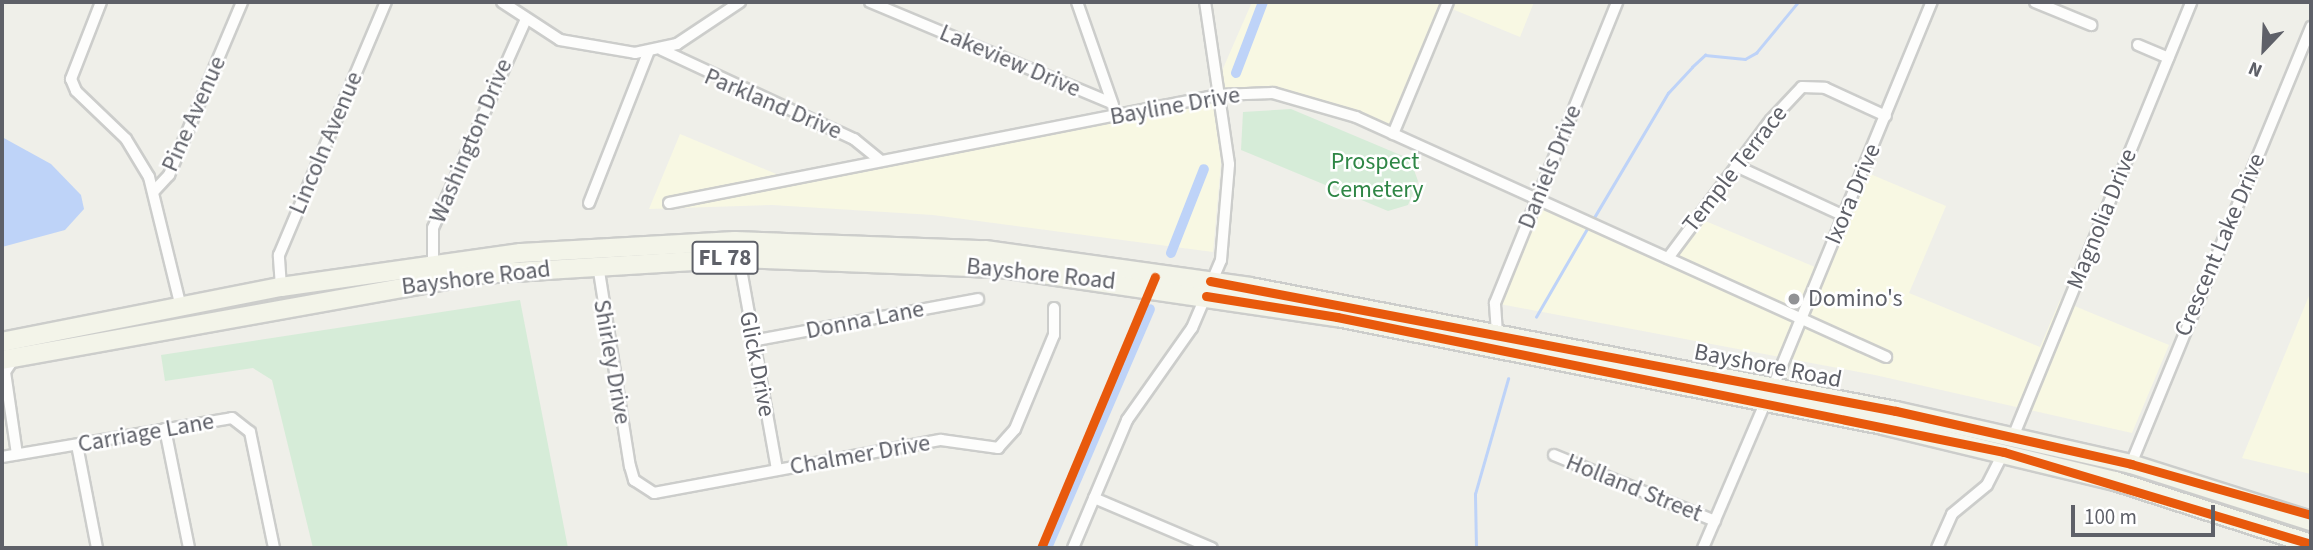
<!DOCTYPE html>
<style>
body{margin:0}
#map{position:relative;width:2313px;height:550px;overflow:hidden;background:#efefe9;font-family:"Source Sans 3",sans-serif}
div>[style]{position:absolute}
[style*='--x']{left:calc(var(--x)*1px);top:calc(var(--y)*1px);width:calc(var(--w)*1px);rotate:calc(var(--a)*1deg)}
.commercial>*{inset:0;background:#f8f8e3}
.green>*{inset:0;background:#d6ecd8}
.water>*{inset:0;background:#bed3f8}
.stream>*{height:2.5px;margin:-1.25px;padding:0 1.25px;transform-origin:1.25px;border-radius:1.25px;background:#bed3f8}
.canal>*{height:10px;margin:-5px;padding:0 5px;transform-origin:5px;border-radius:5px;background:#bed3f8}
.roads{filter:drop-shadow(2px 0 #cccdcb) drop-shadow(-2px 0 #cccdcb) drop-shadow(0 2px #cccdcb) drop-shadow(0 -2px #cccdcb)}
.street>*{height:10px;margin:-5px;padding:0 5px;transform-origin:5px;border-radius:5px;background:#fdfdfc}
.primary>*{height:18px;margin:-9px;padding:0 9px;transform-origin:9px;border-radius:9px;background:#f3f4e9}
.cycleway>*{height:9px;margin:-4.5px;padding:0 4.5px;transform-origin:4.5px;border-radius:4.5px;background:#e8590c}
.dots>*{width:19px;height:19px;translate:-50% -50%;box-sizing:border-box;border:4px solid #fff;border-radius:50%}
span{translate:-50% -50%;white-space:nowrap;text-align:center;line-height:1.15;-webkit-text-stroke:5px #fff;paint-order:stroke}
.shield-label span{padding:2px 5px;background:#fff;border:2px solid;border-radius:5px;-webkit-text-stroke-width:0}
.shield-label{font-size:23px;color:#5e6068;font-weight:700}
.street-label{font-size:24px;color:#5e6068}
.park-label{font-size:24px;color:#2f8646}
.poi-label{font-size:24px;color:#5e6068}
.left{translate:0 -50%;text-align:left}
.frame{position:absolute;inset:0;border:4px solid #5e6068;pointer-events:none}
.north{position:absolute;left:2229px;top:14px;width:70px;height:70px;-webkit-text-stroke:5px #fff;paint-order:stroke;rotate:203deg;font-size:19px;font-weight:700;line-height:28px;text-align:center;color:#5e6068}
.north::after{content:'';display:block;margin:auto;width:24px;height:32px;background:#5e6068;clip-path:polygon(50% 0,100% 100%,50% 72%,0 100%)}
.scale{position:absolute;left:2071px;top:505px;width:144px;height:32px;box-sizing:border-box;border:4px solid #5e6068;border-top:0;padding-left:9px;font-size:21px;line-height:24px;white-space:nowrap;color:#5e6068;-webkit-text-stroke:5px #fff;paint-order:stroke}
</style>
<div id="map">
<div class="commercial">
<i style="clip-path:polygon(1252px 2px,1534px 2px,1520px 37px,1440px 4px,1387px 132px,1282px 95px,1212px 96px,1221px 163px,1213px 252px,933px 215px,772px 205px,649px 209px,680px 134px,781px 176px,1211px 96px)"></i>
<i style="clip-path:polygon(1856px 168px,1946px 206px,1909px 293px,2040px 347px,2060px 300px,2169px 345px,2132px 433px,1875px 375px,1489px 302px,1531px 198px,1665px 258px,1691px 215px,1815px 267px)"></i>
<i style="clip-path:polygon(2311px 291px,2311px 474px,2242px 458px)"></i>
</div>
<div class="green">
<i style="clip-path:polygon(1291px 109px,1410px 159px,1418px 181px,1408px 205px,1388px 211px,1241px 150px,1243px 112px)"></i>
<i style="clip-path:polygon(520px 300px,568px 548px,313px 548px,272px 380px,253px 368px,165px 381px,161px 355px)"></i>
</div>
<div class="water">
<i style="clip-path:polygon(2px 137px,51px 164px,81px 195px,84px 209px,65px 230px,2px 247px)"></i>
</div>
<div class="stream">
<i style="--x:1592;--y:221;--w:149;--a:-59.3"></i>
<i style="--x:1668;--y:93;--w:35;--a:-47"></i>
<i style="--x:1692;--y:67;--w:18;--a:-43"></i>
<i style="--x:1705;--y:55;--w:40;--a:5.7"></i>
<i style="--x:1745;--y:59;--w:13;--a:-29"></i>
<i style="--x:1756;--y:53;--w:66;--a:-50.5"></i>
<i style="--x:1536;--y:317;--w:104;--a:-60"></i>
<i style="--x:1476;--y:548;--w:54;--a:-91.1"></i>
<i style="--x:1475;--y:494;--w:120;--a:-74"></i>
</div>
<div class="canal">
<i style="--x:1236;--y:73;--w:76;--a:-69.2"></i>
<i style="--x:1171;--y:253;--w:90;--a:-68.6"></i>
<i style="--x:1047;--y:548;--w:260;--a:-66.7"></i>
</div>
<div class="roads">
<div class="street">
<i style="--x:101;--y:2;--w:83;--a:111.3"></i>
<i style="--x:71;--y:79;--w:13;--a:67"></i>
<i style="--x:76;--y:91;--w:69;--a:43.8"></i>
<i style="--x:126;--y:139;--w:44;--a:58.8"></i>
<i style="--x:149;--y:177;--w:134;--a:76.2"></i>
<i style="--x:502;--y:2;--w:69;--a:33.2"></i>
<i style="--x:560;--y:40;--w:76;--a:9.8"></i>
<i style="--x:635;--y:53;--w:43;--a:-12.1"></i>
<i style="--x:677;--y:44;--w:76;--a:-33.7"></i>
<i style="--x:870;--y:2;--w:262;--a:22.7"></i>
<i style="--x:1077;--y:2;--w:109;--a:70.7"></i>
<i style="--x:2035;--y:2;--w:61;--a:22.3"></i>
<i style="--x:2138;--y:45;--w:33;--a:23"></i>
<i style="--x:662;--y:50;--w:212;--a:24.9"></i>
<i style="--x:854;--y:139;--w:35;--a:39"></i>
<i style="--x:1393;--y:134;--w:143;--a:-67.4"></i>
<i style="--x:1736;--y:166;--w:119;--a:24.8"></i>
<i style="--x:155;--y:190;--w:21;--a:-47"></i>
<i style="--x:169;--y:175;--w:188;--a:-67.1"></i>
<i style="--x:589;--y:203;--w:161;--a:-68.5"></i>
<i style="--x:669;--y:203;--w:561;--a:-11.11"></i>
<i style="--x:1219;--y:95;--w:54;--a:-2.1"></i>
<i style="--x:1273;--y:93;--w:86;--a:16.1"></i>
<i style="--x:1356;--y:117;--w:582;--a:24.36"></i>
<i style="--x:739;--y:258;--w:215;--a:79.8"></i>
<i style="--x:1668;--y:258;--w:172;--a:-53.3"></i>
<i style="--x:1771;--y:120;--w:45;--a:-46.8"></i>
<i style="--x:1802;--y:87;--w:23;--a:2"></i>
<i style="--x:1825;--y:88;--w:67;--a:24.7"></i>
<i style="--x:433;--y:264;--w:36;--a:-90"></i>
<i style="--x:433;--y:228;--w:227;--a:-66"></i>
<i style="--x:598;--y:265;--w:204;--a:81"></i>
<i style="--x:630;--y:466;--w:15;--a:74"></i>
<i style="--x:634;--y:480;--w:24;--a:33"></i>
<i style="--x:654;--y:493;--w:292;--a:-10.5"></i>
<i style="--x:941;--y:440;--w:58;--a:8"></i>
<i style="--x:998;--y:448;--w:25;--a:-48"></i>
<i style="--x:1015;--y:429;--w:102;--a:-67.5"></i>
<i style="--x:1054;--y:335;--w:27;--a:-90"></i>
<i style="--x:281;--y:287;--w:32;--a:-94"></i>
<i style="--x:279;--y:255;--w:275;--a:-67.1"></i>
<i style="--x:1497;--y:333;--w:30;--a:-94"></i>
<i style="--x:1495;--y:303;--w:325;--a:-67.9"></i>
<i style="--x:752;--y:341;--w:230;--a:-10.5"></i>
<i style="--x:15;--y:357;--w:18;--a:124"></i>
<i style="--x:5;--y:372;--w:83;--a:81.7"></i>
<i style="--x:1773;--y:387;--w:417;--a:-67.6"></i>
<i style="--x:165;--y:429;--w:121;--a:78.6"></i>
<i style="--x:2013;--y:437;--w:470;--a:-67.7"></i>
<i style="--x:77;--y:445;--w:105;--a:79"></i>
<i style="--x:1554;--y:455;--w:174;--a:22.3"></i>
<i style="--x:2;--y:457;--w:233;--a:-9.6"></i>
<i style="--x:232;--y:418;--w:23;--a:38"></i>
<i style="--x:250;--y:432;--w:118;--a:78.3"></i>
<i style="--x:2131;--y:464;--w:473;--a:-67.6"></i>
<i style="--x:1094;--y:498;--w:128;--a:23"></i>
<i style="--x:1073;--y:548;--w:139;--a:-67.1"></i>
<i style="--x:1127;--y:420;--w:113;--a:-54.8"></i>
<i style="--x:1192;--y:328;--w:74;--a:-66.9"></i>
<i style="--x:1221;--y:260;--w:96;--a:-85.2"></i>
<i style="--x:1229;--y:164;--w:164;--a:-98.4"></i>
<i style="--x:1703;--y:548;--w:160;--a:-66.8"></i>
<i style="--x:1937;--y:548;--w:37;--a:-66"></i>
<i style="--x:1952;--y:514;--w:45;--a:-39.6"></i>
<i style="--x:1987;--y:485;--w:37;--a:-63"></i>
</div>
<div class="primary">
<i style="--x:2;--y:342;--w:284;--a:-11.2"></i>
<i style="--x:281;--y:287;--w:242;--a:-8.1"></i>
<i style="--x:521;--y:253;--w:214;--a:-3.2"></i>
<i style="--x:735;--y:241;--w:250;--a:2.1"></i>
<i style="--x:985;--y:250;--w:268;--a:7.9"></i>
<i style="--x:1250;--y:287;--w:658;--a:10.87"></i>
<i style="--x:1896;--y:411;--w:241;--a:12.7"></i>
<i style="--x:2131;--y:464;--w:189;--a:17.6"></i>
<i style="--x:2;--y:360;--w:487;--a:-10.2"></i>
<i style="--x:481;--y:274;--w:258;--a:-3.5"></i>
<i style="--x:739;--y:258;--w:261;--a:2.2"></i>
<i style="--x:1000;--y:268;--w:341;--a:8.3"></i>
<i style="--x:1337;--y:317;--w:557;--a:11.19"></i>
<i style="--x:1883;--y:425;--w:239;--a:13.6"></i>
<i style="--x:2115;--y:481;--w:206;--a:17.8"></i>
</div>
</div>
<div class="cycleway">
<i style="--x:1210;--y:281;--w:698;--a:10.73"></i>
<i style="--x:1896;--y:411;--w:241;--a:12.7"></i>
<i style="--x:2131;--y:464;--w:187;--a:15.8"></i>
<i style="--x:1206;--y:296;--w:133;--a:9.1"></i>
<i style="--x:1337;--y:317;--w:681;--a:11.44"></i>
<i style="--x:2004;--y:452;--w:320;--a:16.7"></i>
<i style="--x:1041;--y:548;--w:294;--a:-67.2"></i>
</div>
<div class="dots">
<i style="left:1794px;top:299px;background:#919295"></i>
</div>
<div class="shield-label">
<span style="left:725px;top:258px">FL 78</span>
</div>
<div class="street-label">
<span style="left:1010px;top:61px;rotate:23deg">Lakeview Drive</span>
<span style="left:773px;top:104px;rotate:23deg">Parkland Drive</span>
<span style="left:1175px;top:106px;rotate:-10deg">Bayline Drive</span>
<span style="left:194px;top:114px;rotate:-66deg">Pine Avenue</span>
<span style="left:471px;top:141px;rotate:-67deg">Washington Drive</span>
<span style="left:326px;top:143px;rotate:-67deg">Lincoln Avenue</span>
<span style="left:1550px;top:167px;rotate:-68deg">Daniels Drive</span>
<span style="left:1735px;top:169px;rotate:-52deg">Temple Terrace</span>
<span style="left:1853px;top:194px;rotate:-67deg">Ixora Drive</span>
<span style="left:2102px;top:219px;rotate:-68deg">Magnolia Drive</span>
<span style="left:2220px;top:245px;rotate:-67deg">Crescent Lake Drive</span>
<span style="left:1041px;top:274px;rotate:6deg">Bayshore Road</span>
<span style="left:476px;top:278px;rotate:-7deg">Bayshore Road</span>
<span style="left:865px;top:320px;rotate:-11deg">Donna Lane</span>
<span style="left:612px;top:362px;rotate:80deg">Shirley Drive</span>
<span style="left:757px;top:364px;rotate:79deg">Glick Drive</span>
<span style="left:1768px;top:366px;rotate:11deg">Bayshore Road</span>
<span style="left:146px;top:433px;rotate:-10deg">Carriage Lane</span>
<span style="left:860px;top:455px;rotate:-10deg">Chalmer Drive</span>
<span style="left:1634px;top:488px;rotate:22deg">Holland Street</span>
</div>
<div class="park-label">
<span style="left:1375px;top:176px">Prospect<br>Cemetery</span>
</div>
<div class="poi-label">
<span class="left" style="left:1808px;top:299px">Domino's</span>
</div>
<div class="frame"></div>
<div class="north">N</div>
<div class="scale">100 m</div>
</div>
